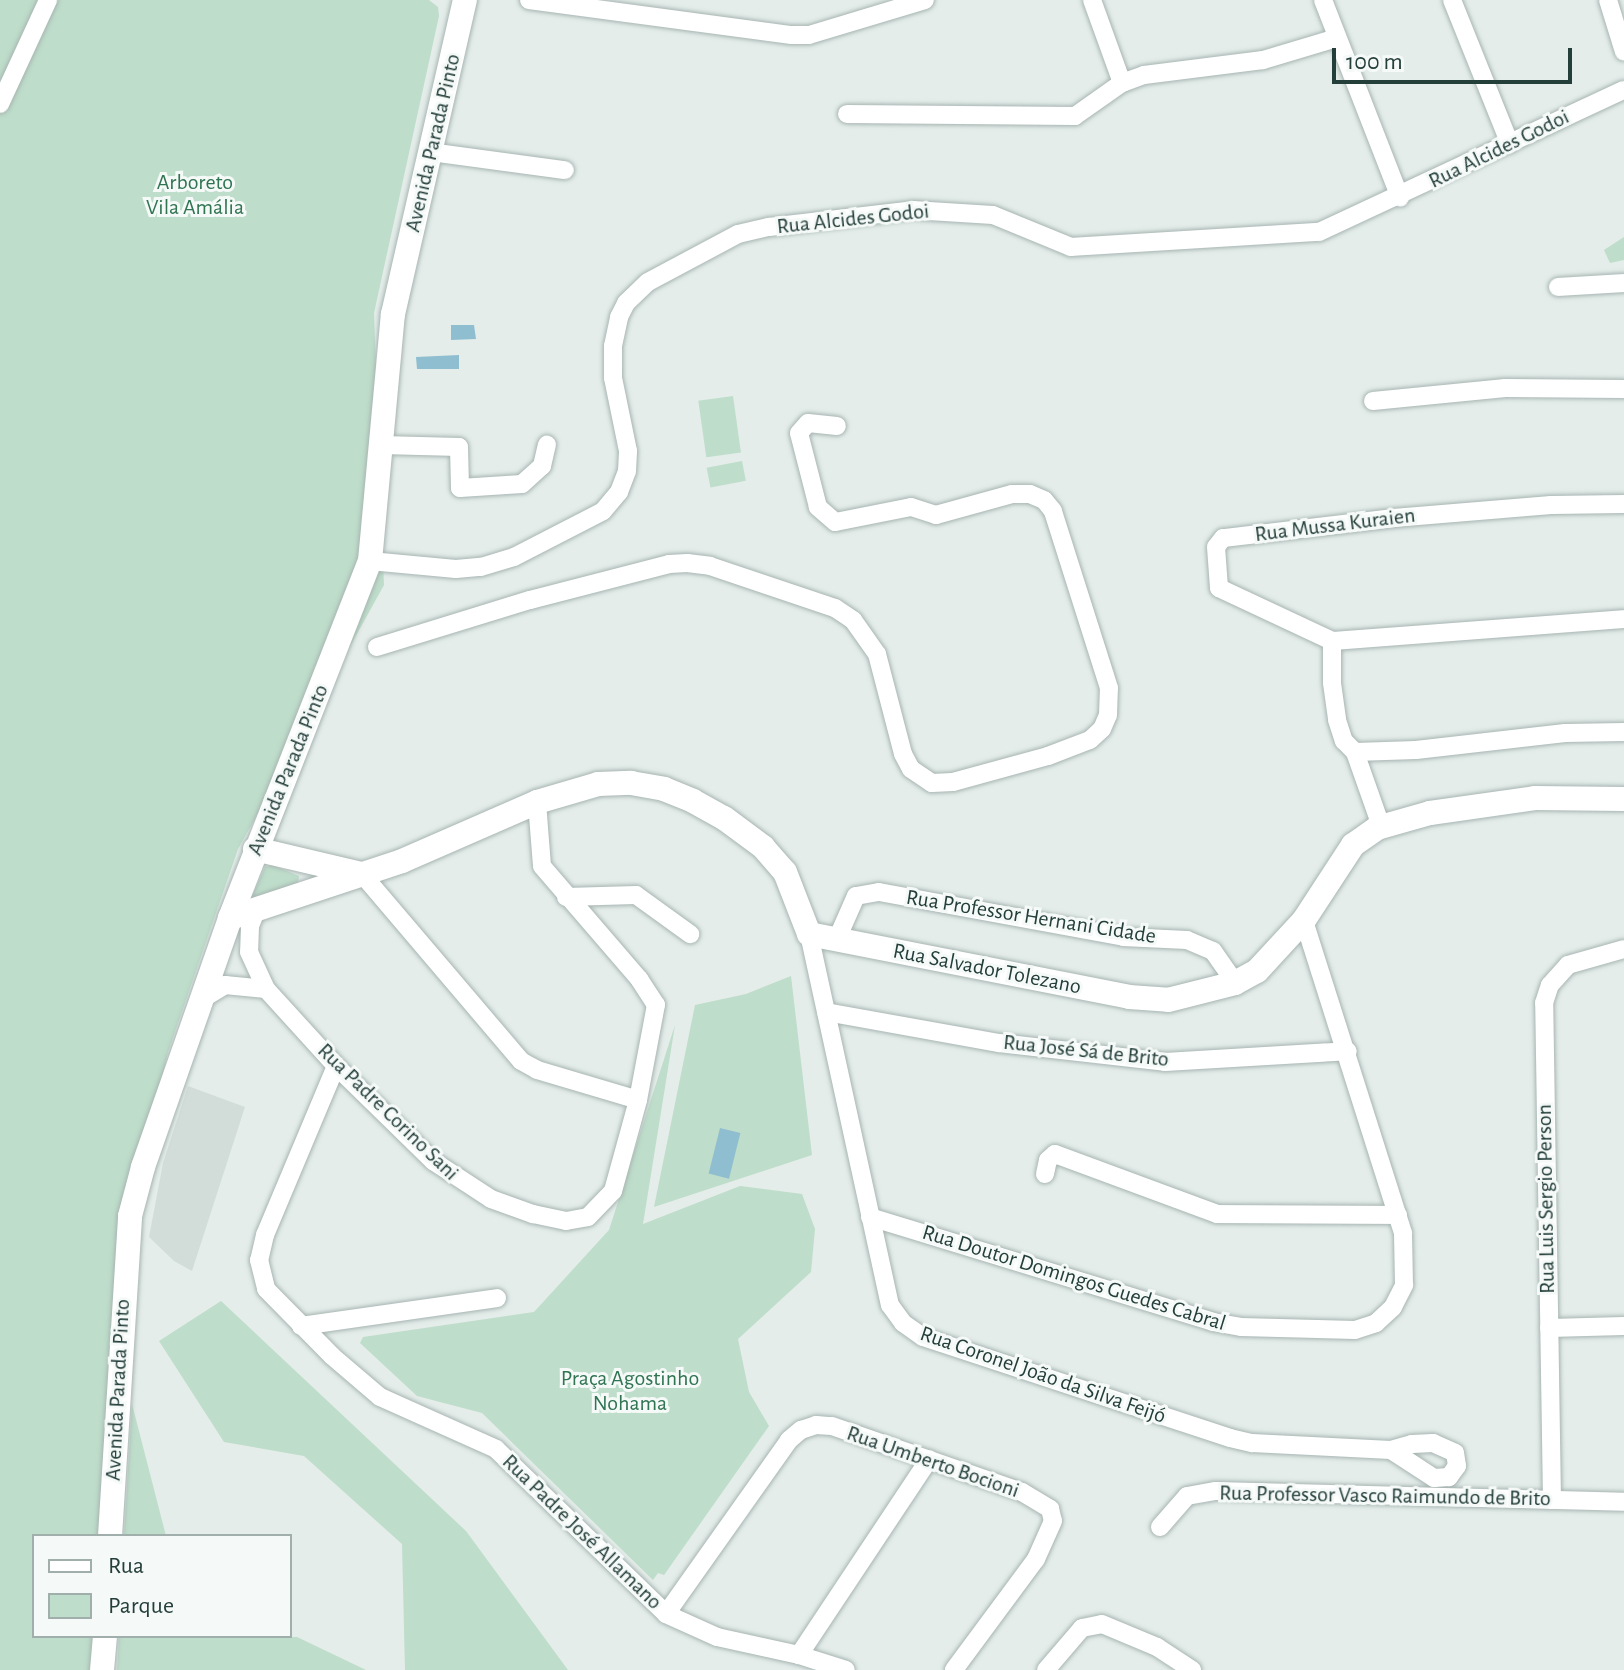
<!DOCTYPE html>
<html>
<head>
<meta charset="utf-8">
<style>
  body { margin:0 }
  #map { position:relative; width:1624px; height:1670px; overflow:hidden; background:#e4edea; font-family:"Alegreya Sans",sans-serif }
  div>[style] { position:absolute }
  [style*='--x'] { left:calc(var(--x)*1px); top:calc(var(--y)*1px); width:calc(var(--w)*1px); rotate:calc(var(--a)*1deg) }
  .built>* { inset:0; background:#d2ddd9 }
  .green>* { inset:0; background:#beddca; transform-origin:0 0 }
  .water>* { inset:0; background:#8fbed0; transform-origin:0 0 }
  .roads { filter:drop-shadow(0 0 2px #a7b5b2) drop-shadow(0 0 2px #a7b5b2) }
  .street>* { height:18px; margin:-9px; padding:0 9px; transform-origin:9px; border-radius:9px; background:#fff }
  .secondary>* { height:24px; margin:-12px; padding:0 12px; transform-origin:12px; border-radius:12px; background:#fff }
  span { translate:-50% -50%; white-space:nowrap; text-align:center; line-height:1.15; -webkit-text-stroke:6px #f5faf8; paint-order:stroke }
  .street-label { font-size:22px; color:#243e3a }
  .park-label { font-size:22px; color:#307452 }
  .legend { position:absolute; left:32px; top:1534px; width:260px; height:104px; box-sizing:border-box; background:#f5faf8; border:2px solid #a1afac; margin:0; padding:10px 14px; list-style:none; font-size:24px; color:#243e3a }
  .legend li { display:flex; align-items:center; gap:16px; height:40px }
  .legend b { width:40px; border:2px solid #a1afac }
  .scale { position:absolute; left:1332px; top:48px; width:240px; height:36px; box-sizing:border-box; border:4px solid #243e3a; border-top:0; padding-left:10px; font-size:24px; line-height:28px; white-space:nowrap; color:#243e3a; -webkit-text-stroke:6px #f5faf8; paint-order:stroke }
</style>
</head>
<body>
<div id="map">
  <div class="built">
    <i style="clip-path:polygon(188px 1086px,245px 1107px,192px 1271px,174px 1261px,149px 1237px,163px 1163px)"></i>
  </div>
  <div class="green">
    <i style="clip-path:polygon(0 0,429px 0,438px 7px,439px 16px,374px 313px,384px 585px,238px 849px,168px 1052px,129px 1217px,101px 1536px,34px 1536px,34px 1636px,99px 1636px,100px 1670px,0 1670px)"></i>
    <i style="clip-path:polygon(1624px 237px,1624px 260px,1610px 263px,1604px 250px)"></i>
    <i style="left:733px;top:396px;width:57px;height:35px;rotate:82deg"></i>
    <i style="left:742px;top:461px;width:20px;height:36px;rotate:79deg"></i>
    <i style="clip-path:polygon(272px 865px,299px 876px,298px 883px,250px 901px,265px 867px)"></i>
    <i style="clip-path:polygon(791px 976px,812px 1155px,654px 1207px,695px 1005px,746px 994px)"></i>
    <i style="clip-path:polygon(675px 1025px,643px 1224px,740px 1186px,802px 1194px,815px 1229px,811px 1272px,738px 1339px,749px 1392px,769px 1426px,664px 1575px,658px 1573px,653px 1580px,482px 1413px,417px 1396px,360px 1343px,363px 1337px,534px 1312px,609px 1230px)"></i>
    <i style="clip-path:polygon(221px 1301px,466px 1531px,568px 1670px,405px 1670px,402px 1544px,304px 1456px,224px 1442px,159px 1341px)"></i>
    <i style="clip-path:polygon(132px 1404px,166px 1536px,124px 1536px)"></i>
    <i style="clip-path:polygon(119px 1636px,297px 1637px,366px 1670px,117px 1670px)"></i>
  </div>
  <div class="water">
    <i style="clip-path:polygon(451px 325px,474px 325px,476px 339px,451px 340px)"></i>
    <i style="clip-path:polygon(459px 355px,459px 369px,417px 369px,416px 357px)"></i>
    <i style="left:720px;top:1128px;width:21px;height:47px;rotate:14deg"></i>
  </div>
  <div class="roads">
    <div class="street">
      <i style="--x:529;--y:0;--w:265;--a:7.6"></i>
      <i style="--x:792;--y:35;--w:17;--a:0"></i>
      <i style="--x:809;--y:35;--w:121;--a:-16.8"></i>
      <i style="--x:1092;--y:0;--w:88;--a:70.1"></i>
      <i style="--x:1323;--y:0;--w:212;--a:68.7"></i>
      <i style="--x:1452;--y:0;--w:155;--a:68.1"></i>
      <i style="--x:1608;--y:0;--w:54;--a:72.9"></i>
      <i style="--x:0;--y:104;--w:115;--a:-65.2"></i>
      <i style="--x:847;--y:114;--w:228;--a:0.5"></i>
      <i style="--x:1075;--y:116;--w:57;--a:-35.1"></i>
      <i style="--x:1122;--y:83;--w:23;--a:-20"></i>
      <i style="--x:1144;--y:75;--w:120;--a:-7.2"></i>
      <i style="--x:1263;--y:60;--w:77;--a:-16.6"></i>
      <i style="--x:431;--y:152;--w:135;--a:7.7"></i>
      <i style="--x:1558;--y:287;--w:66;--a:-3.5"></i>
      <i style="--x:1373;--y:401;--w:133;--a:-5.6"></i>
      <i style="--x:1505;--y:388;--w:119;--a:0.5"></i>
      <i style="--x:381;--y:445;--w:78;--a:1.5"></i>
      <i style="--x:459;--y:447;--w:41;--a:88.6"></i>
      <i style="--x:460;--y:488;--w:62;--a:-3.7"></i>
      <i style="--x:522;--y:484;--w:27;--a:-42"></i>
      <i style="--x:542;--y:466;--w:22;--a:-77"></i>
      <i style="--x:1624;--y:504;--w:73;--a:179.2"></i>
      <i style="--x:1551;--y:505;--w:158;--a:175.3"></i>
      <i style="--x:1394;--y:518;--w:172;--a:173.3"></i>
      <i style="--x:1223;--y:538;--w:11;--a:128"></i>
      <i style="--x:1216;--y:547;--w:41;--a:85.8"></i>
      <i style="--x:1219;--y:588;--w:125;--a:25.1"></i>
      <i style="--x:1332;--y:641;--w:293;--a:-4.3"></i>
      <i style="--x:370;--y:561;--w:86;--a:5.3"></i>
      <i style="--x:456;--y:569;--w:25;--a:-5"></i>
      <i style="--x:481;--y:567;--w:34;--a:-17"></i>
      <i style="--x:514;--y:557;--w:100;--a:-27.3"></i>
      <i style="--x:603;--y:511;--w:25;--a:-50"></i>
      <i style="--x:619;--y:492;--w:22;--a:-69"></i>
      <i style="--x:627;--y:471;--w:20;--a:-87"></i>
      <i style="--x:628;--y:451;--w:75;--a:-101.6"></i>
      <i style="--x:613;--y:378;--w:32;--a:-90"></i>
      <i style="--x:613;--y:346;--w:30;--a:-78"></i>
      <i style="--x:619;--y:317;--w:16;--a:-63"></i>
      <i style="--x:626;--y:303;--w:30;--a:-44"></i>
      <i style="--x:648;--y:282;--w:102;--a:-28.1"></i>
      <i style="--x:738;--y:234;--w:32;--a:-13"></i>
      <i style="--x:769;--y:227;--w:145;--a:-6.7"></i>
      <i style="--x:913;--y:210;--w:80;--a:3.6"></i>
      <i style="--x:993;--y:215;--w:84;--a:22.3"></i>
      <i style="--x:1071;--y:247;--w:248;--a:-3.5"></i>
      <i style="--x:1319;--y:232;--w:336;--a:-25"></i>
      <i style="--x:1332;--y:641;--w:42;--a:90"></i>
      <i style="--x:1332;--y:683;--w:37;--a:82"></i>
      <i style="--x:1337;--y:720;--w:22;--a:72"></i>
      <i style="--x:1344;--y:741;--w:16;--a:45"></i>
      <i style="--x:377;--y:647;--w:160;--a:-17.1"></i>
      <i style="--x:530;--y:600;--w:144;--a:-14.5"></i>
      <i style="--x:669;--y:564;--w:18;--a:-3"></i>
      <i style="--x:687;--y:563;--w:23;--a:7"></i>
      <i style="--x:710;--y:566;--w:132;--a:18.6"></i>
      <i style="--x:835;--y:608;--w:22;--a:34"></i>
      <i style="--x:853;--y:620;--w:42;--a:54.8"></i>
      <i style="--x:877;--y:654;--w:103;--a:75.4"></i>
      <i style="--x:903;--y:754;--w:17;--a:62"></i>
      <i style="--x:911;--y:769;--w:25;--a:34"></i>
      <i style="--x:932;--y:783;--w:21;--a:-3"></i>
      <i style="--x:953;--y:782;--w:98;--a:-15.3"></i>
      <i style="--x:1048;--y:756;--w:45;--a:-20.9"></i>
      <i style="--x:1090;--y:740;--w:16;--a:-43"></i>
      <i style="--x:1102;--y:729;--w:15;--a:-67"></i>
      <i style="--x:1108;--y:715;--w:27;--a:-88"></i>
      <i style="--x:1109;--y:688;--w:186;--a:-107.6"></i>
      <i style="--x:1053;--y:511;--w:14;--a:-129"></i>
      <i style="--x:1044;--y:500;--w:15;--a:-157"></i>
      <i style="--x:1030;--y:494;--w:18;--a:180"></i>
      <i style="--x:1012;--y:494;--w:79;--a:164.6"></i>
      <i style="--x:936;--y:515;--w:26;--a:-162"></i>
      <i style="--x:911;--y:507;--w:77;--a:168.8"></i>
      <i style="--x:835;--y:522;--w:23;--a:-139"></i>
      <i style="--x:818;--y:507;--w:76;--a:-104.4"></i>
      <i style="--x:799;--y:433;--w:13;--a:-48"></i>
      <i style="--x:808;--y:423;--w:29;--a:6"></i>
      <i style="--x:1381;--y:826;--w:78;--a:-109.4"></i>
      <i style="--x:1355;--y:752;--w:61;--a:-1.9"></i>
      <i style="--x:1416;--y:750;--w:150;--a:-6.5"></i>
      <i style="--x:1565;--y:733;--w:59;--a:-1"></i>
      <i style="--x:362;--y:874;--w:245;--a:49.6"></i>
      <i style="--x:521;--y:1061;--w:18;--a:29"></i>
      <i style="--x:537;--y:1070;--w:105;--a:16.5"></i>
      <i style="--x:566;--y:897;--w:70;--a:-1.6"></i>
      <i style="--x:636;--y:895;--w:67;--a:35.8"></i>
      <i style="--x:256;--y:911;--w:16;--a:112"></i>
      <i style="--x:250;--y:926;--w:26;--a:92"></i>
      <i style="--x:249;--y:952;--w:41;--a:65.3"></i>
      <i style="--x:266;--y:989;--w:104;--a:47.7"></i>
      <i style="--x:336;--y:1066;--w:136;--a:44.4"></i>
      <i style="--x:433;--y:1161;--w:69;--a:33.2"></i>
      <i style="--x:491;--y:1199;--w:45;--a:19.7"></i>
      <i style="--x:533;--y:1214;--w:34;--a:12"></i>
      <i style="--x:566;--y:1221;--w:22;--a:-10"></i>
      <i style="--x:588;--y:1217;--w:36;--a:-46"></i>
      <i style="--x:613;--y:1191;--w:94;--a:-74.6"></i>
      <i style="--x:638;--y:1100;--w:97;--a:-79.3"></i>
      <i style="--x:656;--y:1005;--w:30;--a:-123"></i>
      <i style="--x:640;--y:980;--w:150;--a:-130.7"></i>
      <i style="--x:542;--y:866;--w:64;--a:-94.5"></i>
      <i style="--x:809;--y:934;--w:380;--a:77.7"></i>
      <i style="--x:890;--y:1305;--w:22;--a:54"></i>
      <i style="--x:903;--y:1323;--w:24;--a:35"></i>
      <i style="--x:923;--y:1337;--w:323;--a:18.2"></i>
      <i style="--x:1230;--y:1438;--w:23;--a:13"></i>
      <i style="--x:1252;--y:1443;--w:139;--a:2.9"></i>
      <i style="--x:1391;--y:1450;--w:22;--a:-16"></i>
      <i style="--x:1412;--y:1444;--w:21;--a:-3"></i>
      <i style="--x:1433;--y:1443;--w:24;--a:24"></i>
      <i style="--x:1455;--y:1453;--w:13;--a:81"></i>
      <i style="--x:1457;--y:1466;--w:14;--a:126"></i>
      <i style="--x:1449;--y:1477;--w:15;--a:176"></i>
      <i style="--x:1434;--y:1478;--w:51;--a:-146.9"></i>
      <i style="--x:837;--y:939;--w:47;--a:-66.2"></i>
      <i style="--x:856;--y:896;--w:23;--a:-10"></i>
      <i style="--x:879;--y:892;--w:248;--a:10.4"></i>
      <i style="--x:1123;--y:937;--w:64;--a:2.7"></i>
      <i style="--x:1187;--y:940;--w:28;--a:23"></i>
      <i style="--x:1213;--y:951;--w:39;--a:55"></i>
      <i style="--x:202;--y:999;--w:27;--a:-31"></i>
      <i style="--x:225;--y:985;--w:41;--a:5.6"></i>
      <i style="--x:826;--y:1012;--w:176;--a:10.2"></i>
      <i style="--x:999;--y:1043;--w:167;--a:6.5"></i>
      <i style="--x:1165;--y:1062;--w:183;--a:-3.4"></i>
      <i style="--x:336;--y:1066;--w:183;--a:112.8"></i>
      <i style="--x:265;--y:1235;--w:26;--a:103"></i>
      <i style="--x:259;--y:1260;--w:30;--a:76"></i>
      <i style="--x:266;--y:1289;--w:94;--a:45.4"></i>
      <i style="--x:332;--y:1356;--w:63;--a:40.5"></i>
      <i style="--x:380;--y:1397;--w:127;--a:24.1"></i>
      <i style="--x:496;--y:1449;--w:237;--a:44.1"></i>
      <i style="--x:666;--y:1614;--w:56;--a:24.3"></i>
      <i style="--x:717;--y:1637;--w:84;--a:12.4"></i>
      <i style="--x:799;--y:1655;--w:49;--a:17.7"></i>
      <i style="--x:1045;--y:1174;--w:14;--a:-78"></i>
      <i style="--x:1048;--y:1160;--w:9;--a:-41"></i>
      <i style="--x:1055;--y:1154;--w:173;--a:20.3"></i>
      <i style="--x:1217;--y:1214;--w:181;--a:0.3"></i>
      <i style="--x:870;--y:1217;--w:359;--a:17"></i>
      <i style="--x:1213;--y:1322;--w:28;--a:10"></i>
      <i style="--x:1241;--y:1327;--w:114;--a:1.5"></i>
      <i style="--x:1355;--y:1330;--w:22;--a:-18"></i>
      <i style="--x:1376;--y:1323;--w:23;--a:-43"></i>
      <i style="--x:1393;--y:1307;--w:25;--a:-63"></i>
      <i style="--x:1404;--y:1285;--w:52;--a:-91.1"></i>
      <i style="--x:1403;--y:1233;--w:328;--a:-107.6"></i>
      <i style="--x:301;--y:1326;--w:198;--a:-8.1"></i>
      <i style="--x:1549;--y:1328;--w:75;--a:-1.5"></i>
      <i style="--x:1552;--y:1500;--w:497;--a:-90.9"></i>
      <i style="--x:1544;--y:1003;--w:19;--a:-72"></i>
      <i style="--x:1550;--y:985;--w:27;--a:-48"></i>
      <i style="--x:1568;--y:965;--w:58;--a:-15.9"></i>
      <i style="--x:1160;--y:1527;--w:41;--a:-48.9"></i>
      <i style="--x:1187;--y:1496;--w:29;--a:-10"></i>
      <i style="--x:1216;--y:1491;--w:408;--a:1.5"></i>
      <i style="--x:666;--y:1614;--w:213;--a:-54.7"></i>
      <i style="--x:789;--y:1440;--w:16;--a:-40"></i>
      <i style="--x:801;--y:1430;--w:16;--a:-18"></i>
      <i style="--x:816;--y:1425;--w:16;--a:4"></i>
      <i style="--x:832;--y:1426;--w:201;--a:19.2"></i>
      <i style="--x:1022;--y:1492;--w:33;--a:31"></i>
      <i style="--x:1050;--y:1509;--w:12;--a:76"></i>
      <i style="--x:1053;--y:1521;--w:42;--a:114.1"></i>
      <i style="--x:1036;--y:1559;--w:138;--a:126.5"></i>
      <i style="--x:799;--y:1655;--w:235;--a:-56.4"></i>
      <i style="--x:1046;--y:1670;--w:55;--a:-49.4"></i>
      <i style="--x:1082;--y:1628;--w:20;--a:-11"></i>
      <i style="--x:1102;--y:1624;--w:60;--a:22.7"></i>
      <i style="--x:1157;--y:1647;--w:42;--a:33.3"></i>
    </div>
    <div class="secondary">
      <i style="--x:255;--y:849;--w:110;--a:13.2"></i>
      <i style="--x:230;--y:918;--w:181;--a:-18.3"></i>
      <i style="--x:402;--y:861;--w:147;--a:-23.6"></i>
      <i style="--x:537;--y:802;--w:64;--a:-16.4"></i>
      <i style="--x:598;--y:784;--w:33;--a:-2"></i>
      <i style="--x:631;--y:783;--w:34;--a:10"></i>
      <i style="--x:664;--y:789;--w:31;--a:22"></i>
      <i style="--x:693;--y:801;--w:35;--a:29"></i>
      <i style="--x:724;--y:818;--w:49;--a:36.6"></i>
      <i style="--x:763;--y:847;--w:33;--a:49"></i>
      <i style="--x:785;--y:872;--w:66;--a:68.8"></i>
      <i style="--x:809;--y:934;--w:326;--a:11.1"></i>
      <i style="--x:1129;--y:997;--w:39;--a:4"></i>
      <i style="--x:1168;--y:1000;--w:69;--a:-14.2"></i>
      <i style="--x:1235;--y:983;--w:25;--a:-29"></i>
      <i style="--x:1257;--y:971;--w:69;--a:-47.3"></i>
      <i style="--x:1304;--y:920;--w:90;--a:-56.8"></i>
      <i style="--x:1353;--y:845;--w:29;--a:-35"></i>
      <i style="--x:1377;--y:828;--w:55;--a:-15.8"></i>
      <i style="--x:1430;--y:813;--w:106;--a:-8.1"></i>
      <i style="--x:1535;--y:798;--w:89;--a:0.6"></i>
      <i style="--x:110;--y:1536;--w:321;--a:-86.4"></i>
      <i style="--x:130;--y:1216;--w:51;--a:-75.1"></i>
      <i style="--x:143;--y:1167;--w:264;--a:-70.7"></i>
      <i style="--x:230;--y:918;--w:383;--a:-68.6"></i>
      <i style="--x:370;--y:561;--w:248;--a:-84.7"></i>
      <i style="--x:393;--y:314;--w:322;--a:-77.1"></i>
      <i style="--x:102;--y:1670;--w:34;--a:-85"></i>
    </div>
  </div>
  <div class="street-label">
    <span style="left:433px;top:143px;rotate:-77deg">Avenida Parada Pinto</span>
    <span style="left:1499px;top:149px;rotate:-26deg">Rua Alcides Godoi</span>
    <span style="left:853px;top:219px;rotate:-6deg">Rua Alcides Godoi</span>
    <span style="left:1335px;top:525px;rotate:-7deg">Rua Mussa Kuraien</span>
    <span style="left:288px;top:770px;rotate:-68deg">Avenida Parada Pinto</span>
    <span style="left:1031px;top:917px;rotate:9deg">Rua Professor Hernani Cidade</span>
    <span style="left:987px;top:969px;rotate:11deg">Rua Salvador Tolezano</span>
    <span style="left:1086px;top:1051px;rotate:6deg">Rua José Sá de Brito</span>
    <span style="left:388px;top:1112px;rotate:44deg">Rua Padre Corino Sani</span>
    <span style="left:1546px;top:1199px;rotate:-91deg">Rua Luis Sergio Person</span>
    <span style="left:1074px;top:1278px;rotate:17deg">Rua Doutor Domingos Guedes Cabral</span>
    <span style="left:1043px;top:1375px;rotate:19deg">Rua Coronel João da Silva Feijó</span>
    <span style="left:118px;top:1390px;rotate:-87deg">Avenida Parada Pinto</span>
    <span style="left:933px;top:1462px;rotate:19deg">Rua Umberto Bocioni</span>
    <span style="left:1385px;top:1496px;rotate:1deg">Rua Professor Vasco Raimundo de Brito</span>
    <span style="left:582px;top:1532px;rotate:44deg">Rua Padre José Allamano</span>
  </div>
  <div class="park-label">
    <span style="left:195px;top:195px">Arboreto<br>Vila Amália</span>
    <span style="left:630px;top:1391px">Praça Agostinho<br>Nohama</span>
  </div>
  <ul class="legend">
  <li><b style="height:10px;background:#fff"></b>Rua</li>
  <li><b style="height:22px;background:#beddca"></b>Parque</li>
  </ul>
  <div class="scale">100 m</div>
</div>
</body>
</html>
